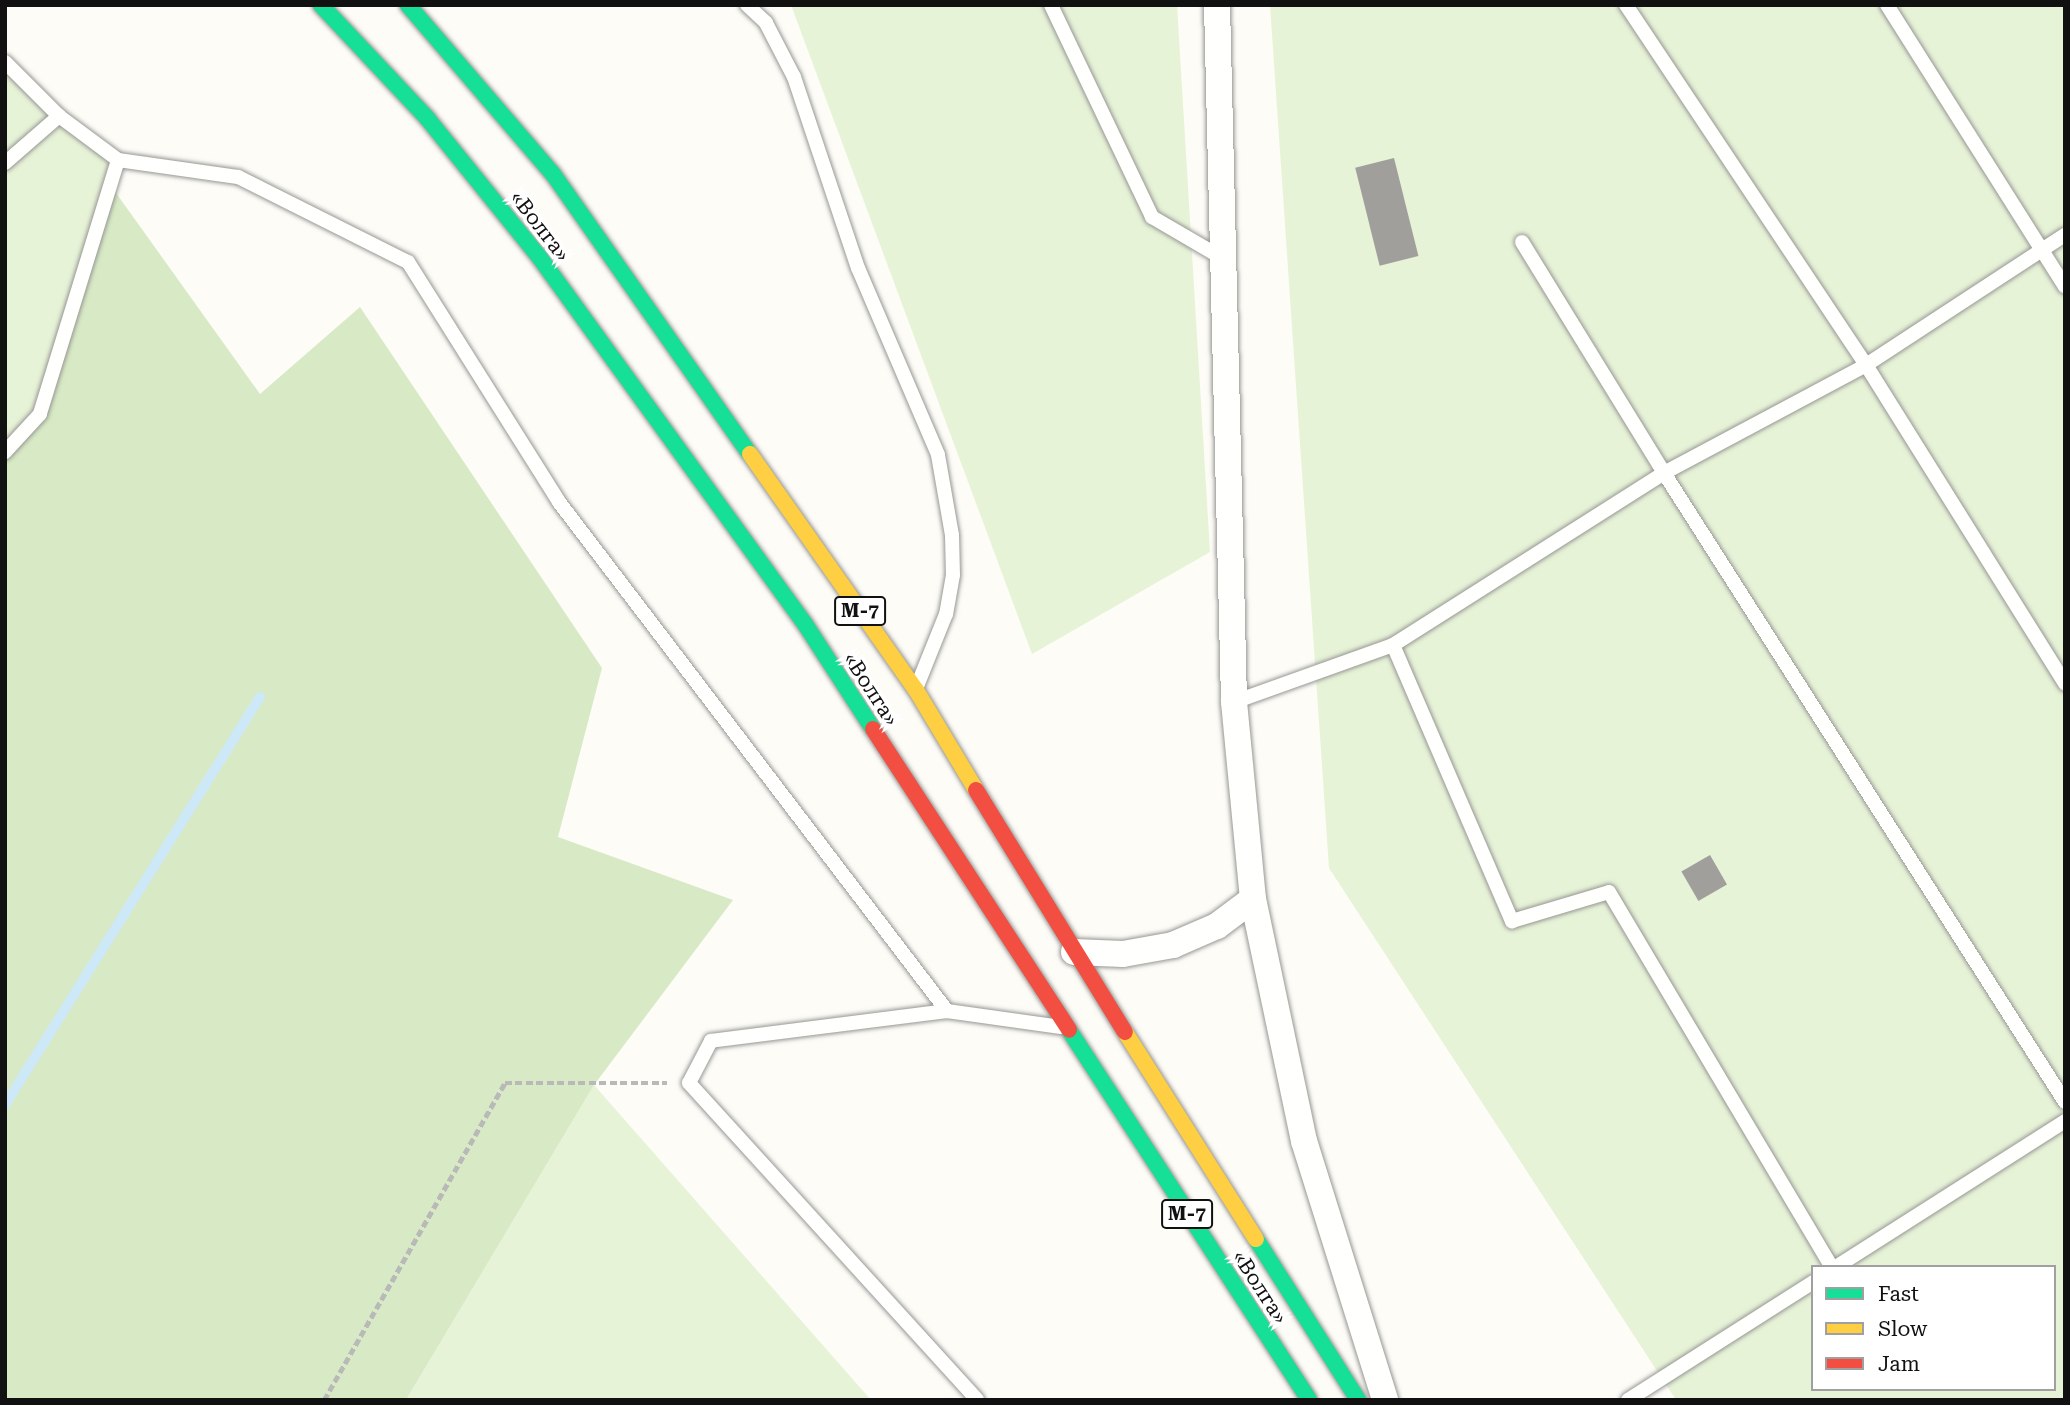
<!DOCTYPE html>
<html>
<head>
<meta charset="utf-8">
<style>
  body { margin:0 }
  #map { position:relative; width:2070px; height:1405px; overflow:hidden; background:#fdfcf7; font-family:"Roboto Serif",serif }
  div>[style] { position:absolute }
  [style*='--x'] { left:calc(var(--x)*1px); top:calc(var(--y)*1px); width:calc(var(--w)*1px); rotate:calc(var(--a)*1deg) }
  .green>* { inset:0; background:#e7f3d7 }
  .forest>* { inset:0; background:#d8eac5 }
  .stream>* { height:10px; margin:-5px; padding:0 5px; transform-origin:5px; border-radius:5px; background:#cde8f7 }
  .building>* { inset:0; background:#a19f9c; transform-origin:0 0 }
  .path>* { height:4.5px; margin-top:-2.25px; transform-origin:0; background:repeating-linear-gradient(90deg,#b9b9b8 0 7px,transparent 0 10.5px) }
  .roads { filter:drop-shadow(0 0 2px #979795) drop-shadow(0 0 2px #979795) }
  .lane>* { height:14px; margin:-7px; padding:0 7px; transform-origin:7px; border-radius:7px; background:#fffffe }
  .street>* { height:26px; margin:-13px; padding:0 13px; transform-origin:13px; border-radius:13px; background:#fffffe }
  .fast>* { height:16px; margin:-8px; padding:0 8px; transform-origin:8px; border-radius:8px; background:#16e098 }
  .slow>* { height:16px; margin:-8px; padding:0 8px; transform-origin:8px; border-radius:8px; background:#ffcf43 }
  .jam>* { height:16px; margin:-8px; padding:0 8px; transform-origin:8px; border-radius:8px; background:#f24e42 }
  span { translate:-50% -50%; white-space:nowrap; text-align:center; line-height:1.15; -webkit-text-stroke:7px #fff; paint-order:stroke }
  .shield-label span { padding:2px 5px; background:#fff; border:2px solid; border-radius:5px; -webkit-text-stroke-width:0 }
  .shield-label { font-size:19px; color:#111; font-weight:700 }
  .street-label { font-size:21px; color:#111 }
  .frame { position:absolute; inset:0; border:7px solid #111; pointer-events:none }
  .legend { position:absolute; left:1811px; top:1265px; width:245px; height:126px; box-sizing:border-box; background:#fff; border:2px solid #a0a0a0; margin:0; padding:9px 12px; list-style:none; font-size:21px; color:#111 }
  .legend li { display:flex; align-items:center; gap:14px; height:35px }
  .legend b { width:35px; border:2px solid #a0a0a0 }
</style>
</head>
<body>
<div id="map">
  <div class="green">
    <i style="clip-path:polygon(791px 5px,1177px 5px,1210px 552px,1032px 654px)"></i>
    <i style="clip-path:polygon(evenodd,1270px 5px,2065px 5px,2065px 1400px,1676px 1400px,1329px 868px,1270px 5px,1813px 1267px,2054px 1267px,2054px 1389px,1813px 1389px,1813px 1267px)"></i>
    <i style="clip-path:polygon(5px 62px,118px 160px,40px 414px,5px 452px)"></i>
    <i style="clip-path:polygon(594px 1085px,871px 1400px,406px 1400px)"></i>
  </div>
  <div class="forest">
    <i style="clip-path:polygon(111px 186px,260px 394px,360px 307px,602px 668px,558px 837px,733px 900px,594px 1085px,406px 1400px,5px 1400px,5px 452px,41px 414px)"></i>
  </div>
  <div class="stream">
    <i style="--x:5;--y:1105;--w:481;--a:-58"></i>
  </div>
  <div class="building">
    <i style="left:1394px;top:158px;width:101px;height:40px;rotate:76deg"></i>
    <i style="left:1710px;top:855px;width:34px;height:33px;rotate:60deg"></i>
  </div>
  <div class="path">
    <i style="--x:324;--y:1400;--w:365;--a:-60.3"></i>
    <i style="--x:505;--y:1083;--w:162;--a:0"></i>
  </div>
  <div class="roads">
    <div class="lane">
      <i style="--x:747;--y:5;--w:26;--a:43"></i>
      <i style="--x:766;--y:23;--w:61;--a:62.6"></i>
      <i style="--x:794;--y:77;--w:201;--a:71.5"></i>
      <i style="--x:858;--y:268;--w:203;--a:66.8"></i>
      <i style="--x:938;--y:455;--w:81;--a:80.1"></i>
      <i style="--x:952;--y:535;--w:40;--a:88.6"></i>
      <i style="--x:953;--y:575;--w:40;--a:100"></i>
      <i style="--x:946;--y:614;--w:78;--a:111.9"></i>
      <i style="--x:1051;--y:5;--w:235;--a:64.5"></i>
      <i style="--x:1152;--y:217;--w:83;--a:30.3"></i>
      <i style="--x:1626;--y:5;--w:433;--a:56.3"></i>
      <i style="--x:1866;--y:365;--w:376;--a:58"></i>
      <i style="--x:1887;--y:5;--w:333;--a:57.7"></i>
      <i style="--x:5;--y:62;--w:76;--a:45"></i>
      <i style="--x:59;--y:116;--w:74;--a:36.7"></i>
      <i style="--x:118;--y:160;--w:266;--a:107.1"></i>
      <i style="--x:40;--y:414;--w:52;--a:132.6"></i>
      <i style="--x:118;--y:160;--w:121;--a:8.1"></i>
      <i style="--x:238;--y:177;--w:190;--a:26.6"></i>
      <i style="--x:408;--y:262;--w:284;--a:57.8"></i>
      <i style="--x:559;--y:502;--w:640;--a:52.68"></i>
      <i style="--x:947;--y:1011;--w:115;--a:8"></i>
      <i style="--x:5;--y:163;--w:72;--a:-41"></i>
      <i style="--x:1522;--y:242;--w:271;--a:58.4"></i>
      <i style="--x:1664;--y:473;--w:746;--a:57.48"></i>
      <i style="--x:1393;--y:645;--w:301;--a:66.7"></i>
      <i style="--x:1512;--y:921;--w:101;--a:-16.6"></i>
      <i style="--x:1609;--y:892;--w:436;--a:59.3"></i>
      <i style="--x:1234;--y:702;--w:169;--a:-19.7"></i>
      <i style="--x:1393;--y:645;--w:321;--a:-32.4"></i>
      <i style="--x:1664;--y:473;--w:229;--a:-28.1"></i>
      <i style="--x:1866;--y:365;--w:238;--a:-33.2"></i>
      <i style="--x:947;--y:1011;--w:238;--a:172.8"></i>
      <i style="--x:711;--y:1041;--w:47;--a:117.6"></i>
      <i style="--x:689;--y:1083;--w:428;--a:47.7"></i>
      <i style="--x:1836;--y:1267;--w:272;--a:-32.5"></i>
      <i style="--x:1628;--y:1400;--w:219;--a:-32.5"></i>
    </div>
    <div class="street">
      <i style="--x:1217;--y:5;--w:697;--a:88.6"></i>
      <i style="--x:1234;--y:702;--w:198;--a:84.5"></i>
      <i style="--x:1253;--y:899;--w:247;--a:78.1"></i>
      <i style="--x:1304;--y:1141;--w:271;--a:72.6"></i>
      <i style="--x:1074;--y:952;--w:49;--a:2.3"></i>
      <i style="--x:1123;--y:954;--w:51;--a:-10.2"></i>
      <i style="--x:1173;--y:945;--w:48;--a:-23.4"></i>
      <i style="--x:1217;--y:926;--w:45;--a:-36.9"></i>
    </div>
    <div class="fast">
      <i style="--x:321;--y:5;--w:155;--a:46.8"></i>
      <i style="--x:427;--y:118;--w:180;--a:51.1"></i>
      <i style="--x:540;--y:258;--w:452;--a:54.1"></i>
      <i style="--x:805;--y:624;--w:125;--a:57.1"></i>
      <i style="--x:408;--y:5;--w:223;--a:49.4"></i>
      <i style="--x:553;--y:174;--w:342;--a:54.9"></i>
      <i style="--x:1069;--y:1030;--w:441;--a:57"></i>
      <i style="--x:1256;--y:1239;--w:191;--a:57.6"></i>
    </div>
    <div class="slow">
      <i style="--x:750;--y:454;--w:289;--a:54.9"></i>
      <i style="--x:916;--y:690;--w:117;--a:59"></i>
      <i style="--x:1125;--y:1032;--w:245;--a:57.7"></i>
    </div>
    <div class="jam">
      <i style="--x:873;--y:729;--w:359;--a:56.9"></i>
      <i style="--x:976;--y:790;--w:284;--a:58.4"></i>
    </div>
  </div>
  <div class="shield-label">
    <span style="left:860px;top:611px">М-7</span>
    <span style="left:1187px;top:1214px">М-7</span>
  </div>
  <div class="street-label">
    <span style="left:540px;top:226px;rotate:52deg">«Волга»</span>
    <span style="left:871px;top:689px;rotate:57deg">«Волга»</span>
    <span style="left:1260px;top:1287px;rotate:57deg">«Волга»</span>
  </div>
  <div class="frame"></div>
  <ul class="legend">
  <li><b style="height:9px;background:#16e098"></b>Fast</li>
  <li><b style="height:9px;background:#ffcf43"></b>Slow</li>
  <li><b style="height:9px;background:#f24e42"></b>Jam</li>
  </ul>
</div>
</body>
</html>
